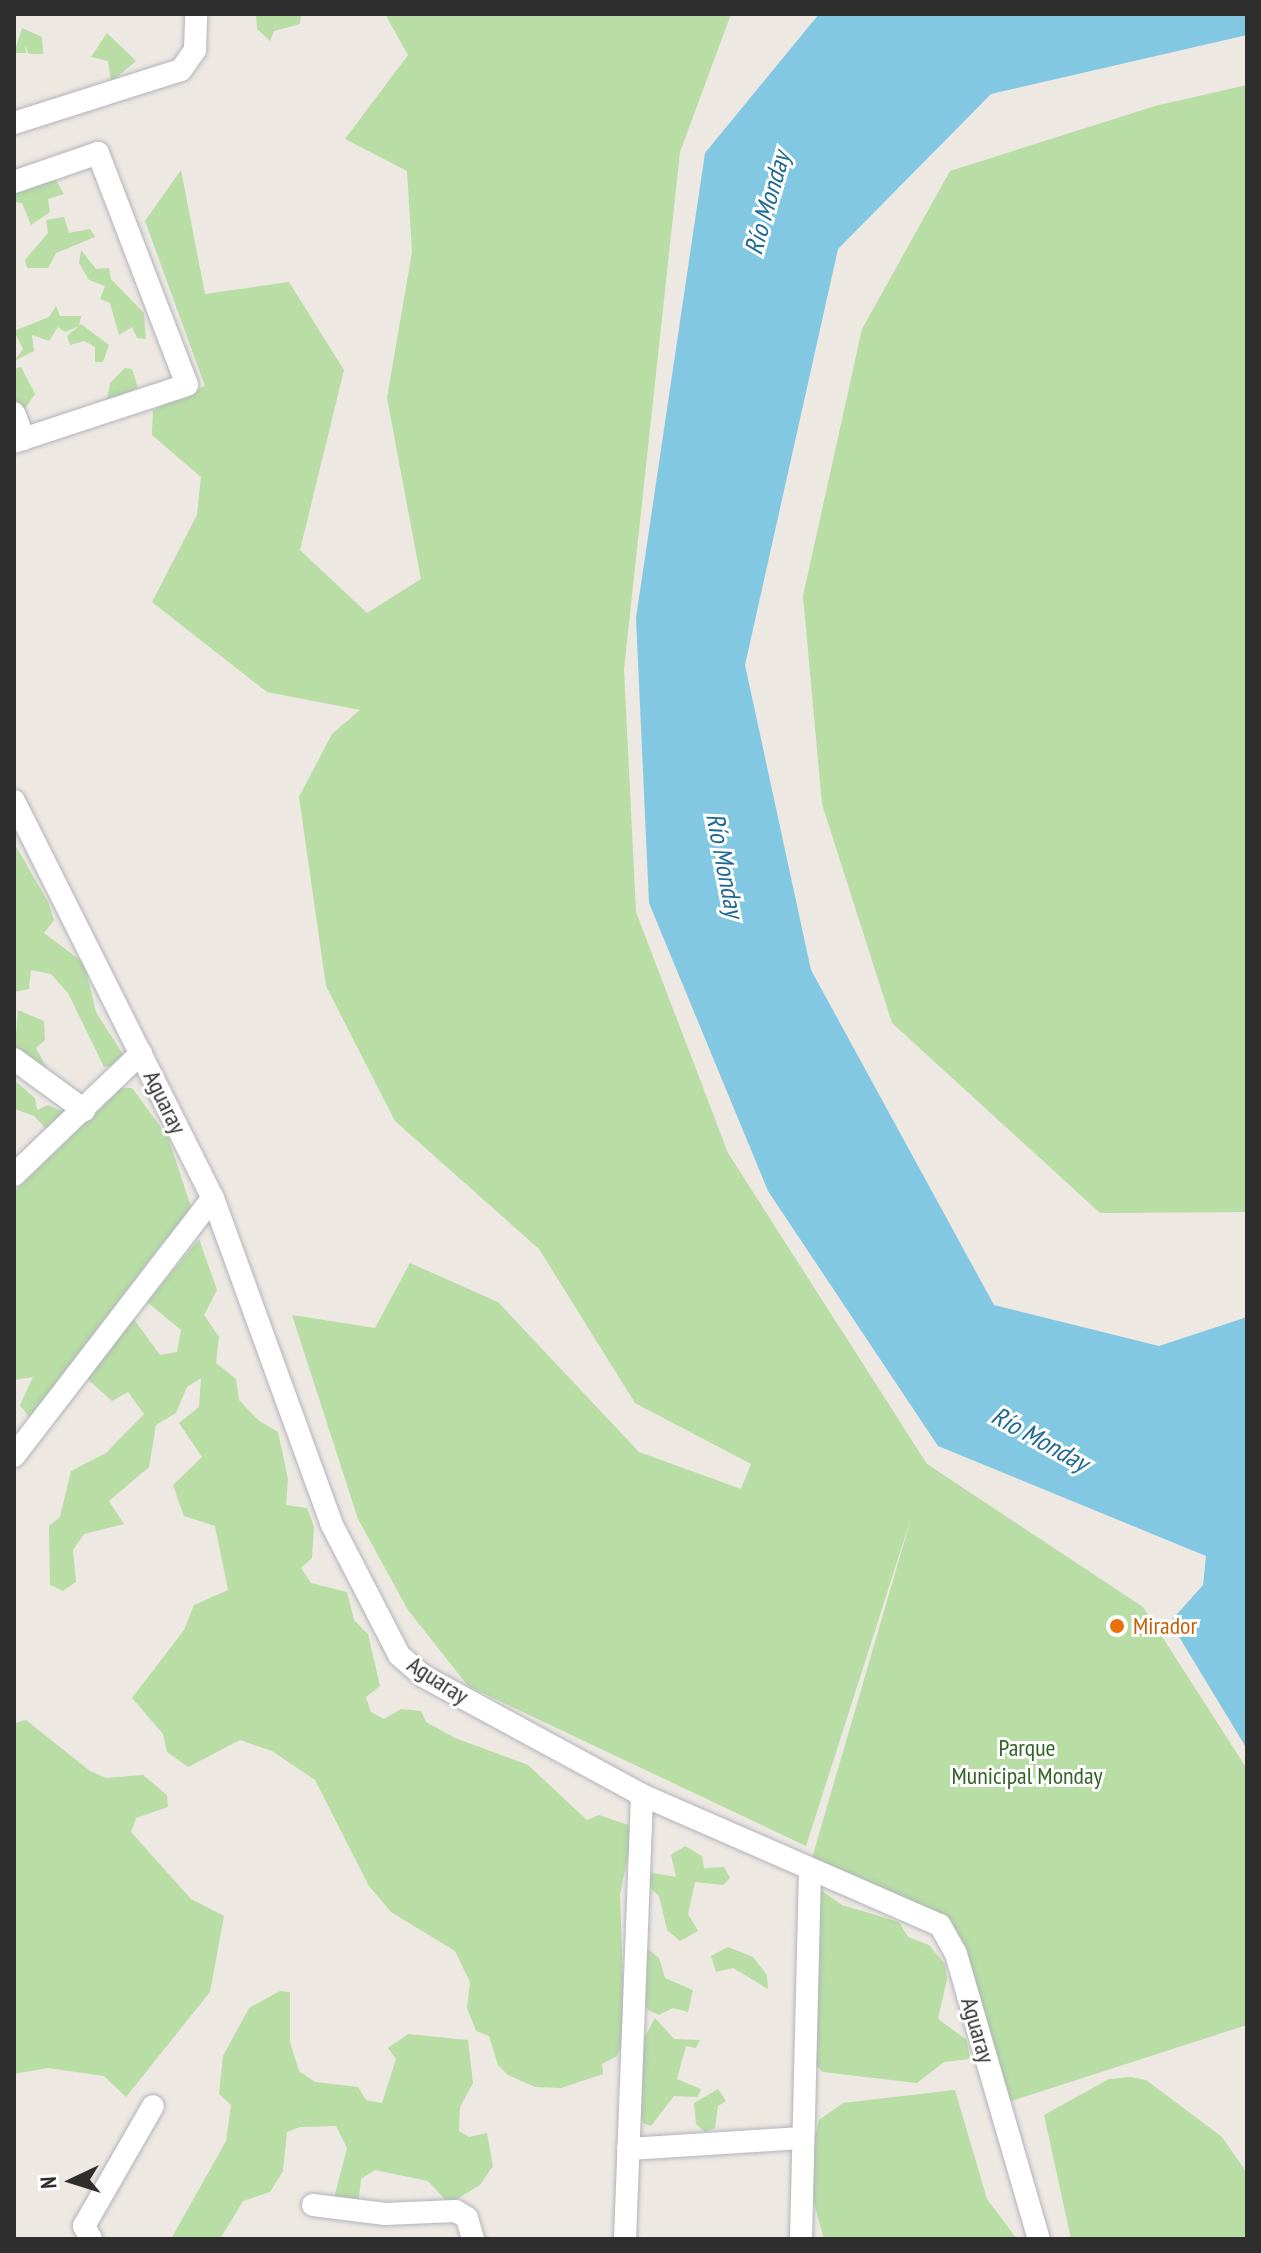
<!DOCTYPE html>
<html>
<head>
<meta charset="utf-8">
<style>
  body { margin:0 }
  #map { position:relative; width:1261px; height:2253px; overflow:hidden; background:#ede8e2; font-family:"PT Sans Narrow",sans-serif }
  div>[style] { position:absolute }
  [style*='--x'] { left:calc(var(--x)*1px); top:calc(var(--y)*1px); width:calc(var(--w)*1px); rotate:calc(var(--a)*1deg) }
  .green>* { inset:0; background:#b8dda5 }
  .water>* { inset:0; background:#82c8e3 }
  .roads { filter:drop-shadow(0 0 2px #b2b4bc) drop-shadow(0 0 2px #b2b4bc) }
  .minor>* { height:22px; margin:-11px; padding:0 11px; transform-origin:11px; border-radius:11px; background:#fff }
  .dots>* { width:22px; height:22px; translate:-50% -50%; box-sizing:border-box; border:4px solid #fff; border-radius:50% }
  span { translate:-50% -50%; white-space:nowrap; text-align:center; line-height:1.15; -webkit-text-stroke:6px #fff; paint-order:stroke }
  .street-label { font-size:24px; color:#2e2e2e }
  .food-label { font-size:24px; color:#c56008 }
  .left { translate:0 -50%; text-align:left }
  .park-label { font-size:24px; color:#316424 }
  .water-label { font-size:26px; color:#1d6992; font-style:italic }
  .frame { position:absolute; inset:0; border:16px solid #2e2e2e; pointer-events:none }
  .north { position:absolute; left:32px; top:2141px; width:80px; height:80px; -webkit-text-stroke:6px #fff; paint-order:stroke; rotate:266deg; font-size:22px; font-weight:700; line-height:32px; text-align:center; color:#2e2e2e }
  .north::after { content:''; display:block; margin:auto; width:28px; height:36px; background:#2e2e2e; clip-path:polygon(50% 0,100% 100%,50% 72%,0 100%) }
</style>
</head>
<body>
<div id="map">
  <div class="green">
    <i style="clip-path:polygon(256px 14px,301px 14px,300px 24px,274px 31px,270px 41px,257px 29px)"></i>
    <i style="clip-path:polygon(385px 14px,731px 14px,680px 152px,624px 669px,636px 912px,728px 1153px,927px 1464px,1143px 1607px,1247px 1769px,1247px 2025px,1011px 2101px,959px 1950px,940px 1919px,810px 1865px,912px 1515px,806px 1846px,468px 1686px,408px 1610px,358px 1519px,292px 1315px,375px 1328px,410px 1263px,498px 1302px,639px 1452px,741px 1489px,751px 1464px,635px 1403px,539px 1249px,395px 1121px,326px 986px,299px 797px,332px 734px,360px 710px,267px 692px,152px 602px,197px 515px,201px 477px,152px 435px,153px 410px,205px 386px,145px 221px,181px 170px,205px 294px,289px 282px,344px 370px,300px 550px,367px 613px,421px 579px,387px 398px,412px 252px,407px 171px,345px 139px,408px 55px)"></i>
    <i style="clip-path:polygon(22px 28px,42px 37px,43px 54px,29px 54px,25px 46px,26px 53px,14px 53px)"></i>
    <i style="clip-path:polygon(107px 33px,136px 61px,111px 82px,108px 61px,91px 57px)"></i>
    <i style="clip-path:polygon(1247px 85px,1247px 1212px,1100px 1213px,892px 1023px,822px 804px,803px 596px,862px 329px,950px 171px,1155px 106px)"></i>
    <i style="clip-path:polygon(55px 179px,64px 194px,48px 199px,50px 212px,31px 225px,22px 203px,14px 202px,14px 188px)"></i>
    <i style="clip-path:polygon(64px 217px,69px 233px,90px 229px,95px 237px,56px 253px,48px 268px,27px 268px,25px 260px,48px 233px,46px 220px)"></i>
    <i style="clip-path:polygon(81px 250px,96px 269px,109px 268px,111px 279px,144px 313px,146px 339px,137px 338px,132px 327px,119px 335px,110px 303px,100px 299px,105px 286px,89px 280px,79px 263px)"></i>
    <i style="clip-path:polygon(56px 306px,60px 316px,81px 316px,79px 326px,65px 332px,58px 327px,49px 341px,32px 335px,34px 351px,14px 361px,23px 349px,14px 331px,49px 317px)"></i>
    <i style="clip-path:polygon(81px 324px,109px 345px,103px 362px,95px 362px,95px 347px,84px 341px,70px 345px,67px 336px)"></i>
    <i style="clip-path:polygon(21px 367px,35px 394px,24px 410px,14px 399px,14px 369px)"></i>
    <i style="clip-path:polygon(125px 368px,132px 369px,138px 388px,107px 401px,110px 383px)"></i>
    <i style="clip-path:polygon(14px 843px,48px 902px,54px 920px,44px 933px,84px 963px,96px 1012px,124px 1056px,118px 1065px,104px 1067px,68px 993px,51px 974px,31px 970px,29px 989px,14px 992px)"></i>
    <i style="clip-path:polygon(18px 1010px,44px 1021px,45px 1040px,36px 1048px,50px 1074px,14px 1059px)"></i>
    <i style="clip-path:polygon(14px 1080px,35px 1098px,37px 1110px,48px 1105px,68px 1114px,50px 1133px,34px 1116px,15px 1109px)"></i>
    <i style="clip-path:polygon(121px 1088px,132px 1088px,168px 1137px,193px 1213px,172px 1239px,166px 1238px,30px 1418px,20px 1405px,33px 1377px,14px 1380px,14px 1192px)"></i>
    <i style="clip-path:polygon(199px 1239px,217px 1290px,204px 1315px,219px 1337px,216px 1363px,236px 1379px,239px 1400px,258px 1420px,278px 1432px,288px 1479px,286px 1505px,307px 1508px,314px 1527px,312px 1558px,301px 1568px,311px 1583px,347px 1592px,354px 1620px,368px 1634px,380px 1686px,366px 1697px,371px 1712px,384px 1719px,401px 1709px,421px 1711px,426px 1722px,455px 1738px,528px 1765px,587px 1820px,599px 1815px,634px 1827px,620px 1895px,625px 2038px,617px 2056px,602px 2064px,603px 2074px,561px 2088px,535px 2087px,508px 2075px,498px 2065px,489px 2036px,476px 2031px,467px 2008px,470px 1982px,455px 1951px,391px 1912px,369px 1886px,315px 1780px,272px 1751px,240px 1740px,188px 1767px,167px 1752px,163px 1734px,132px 1698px,184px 1630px,194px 1605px,228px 1590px,215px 1526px,184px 1516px,173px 1485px,202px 1457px,179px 1423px,199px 1407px,201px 1378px,187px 1387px,176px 1413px,156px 1425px,149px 1467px,109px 1501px,124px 1524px,84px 1534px,73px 1550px,76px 1582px,63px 1591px,50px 1585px,49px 1526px,60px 1517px,71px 1471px,106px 1453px,144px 1414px,128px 1392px,112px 1401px,85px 1377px,130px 1314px,160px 1355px,177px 1352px,181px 1330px,147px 1302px)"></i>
    <i style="clip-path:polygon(26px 1720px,90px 1771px,106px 1778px,143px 1775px,167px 1795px,168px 1807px,136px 1818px,131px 1832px,191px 1899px,224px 1916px,210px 1992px,126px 2097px,104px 2076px,48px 2068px,14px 2074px,14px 1723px)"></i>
    <i style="clip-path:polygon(685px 1846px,702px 1856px,704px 1868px,724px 1867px,730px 1878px,723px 1885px,695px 1882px,688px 1914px,698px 1931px,680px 1941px,667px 1930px,659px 1896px,645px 1883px,647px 1872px,676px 1877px,671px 1855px)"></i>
    <i style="clip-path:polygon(822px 1891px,842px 1905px,899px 1922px,908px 1937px,929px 1945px,945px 1964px,947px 1979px,938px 2019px,967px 2040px,970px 2059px,944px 2062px,917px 2083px,823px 2072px,809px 2059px,813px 1894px)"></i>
    <i style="clip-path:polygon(728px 1947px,753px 1957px,767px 1975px,768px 1989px,733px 1968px,716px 1972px,711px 1956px)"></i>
    <i style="clip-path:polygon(647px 1948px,659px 1958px,665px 1978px,693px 1990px,688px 2012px,673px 2008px,659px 2015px,648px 2010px,640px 1992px)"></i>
    <i style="clip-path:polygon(280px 1991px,290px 1992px,290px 2042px,299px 2071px,315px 2082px,358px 2087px,366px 2100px,382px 2103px,396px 2059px,388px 2048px,408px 2034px,468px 2040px,473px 2083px,460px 2107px,459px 2131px,469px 2137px,487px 2133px,493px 2166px,480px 2185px,449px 2204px,428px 2181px,375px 2170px,361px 2179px,358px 2207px,334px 2198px,347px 2148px,336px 2126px,300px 2127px,287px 2132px,283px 2171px,270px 2192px,243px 2201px,220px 2239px,171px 2239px,226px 2141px,231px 2105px,219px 2094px,223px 2056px,249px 2008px)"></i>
    <i style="clip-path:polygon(655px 2018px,674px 2039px,700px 2040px,696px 2048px,686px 2046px,677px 2079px,701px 2089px,698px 2097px,674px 2096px,651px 2126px,643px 2123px,638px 2106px,642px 2042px)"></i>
    <i style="clip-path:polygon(1131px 2077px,1146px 2080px,1222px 2137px,1247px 2173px,1247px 2239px,1071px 2239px,1044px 2115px,1109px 2079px)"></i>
    <i style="clip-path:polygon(718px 2089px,726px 2101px,718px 2106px,715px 2128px,705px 2132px,696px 2124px,694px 2103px)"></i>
    <i style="clip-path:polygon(955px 2090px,987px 2199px,1017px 2239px,824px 2239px,806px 2174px,819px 2120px,843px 2103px)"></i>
  </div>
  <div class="water">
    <i style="clip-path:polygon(819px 14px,1247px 14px,1247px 35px,991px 94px,838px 249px,745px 665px,811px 970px,994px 1305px,1159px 1346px,1247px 1317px,1247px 1749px,1170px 1622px,1203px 1585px,1206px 1556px,938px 1446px,768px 1191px,649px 903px,636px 618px,705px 153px)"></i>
  </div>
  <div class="roads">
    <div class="minor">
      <i style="--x:14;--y:123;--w:175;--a:-17.6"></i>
      <i style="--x:181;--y:70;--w:24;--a:-55"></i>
      <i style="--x:195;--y:50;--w:36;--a:-88"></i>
      <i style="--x:14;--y:182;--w:89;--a:-19"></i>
      <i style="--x:98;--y:153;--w:248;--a:69"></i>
      <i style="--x:187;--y:385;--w:182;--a:161.8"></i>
      <i style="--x:14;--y:413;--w:28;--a:69"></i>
      <i style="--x:14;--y:801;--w:444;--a:63.4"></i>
      <i style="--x:213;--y:1198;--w:346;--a:70"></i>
      <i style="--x:331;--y:1523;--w:148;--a:62.7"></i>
      <i style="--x:399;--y:1655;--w:32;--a:41"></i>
      <i style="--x:423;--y:1676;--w:249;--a:28.5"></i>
      <i style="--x:642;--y:1795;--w:325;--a:23.6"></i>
      <i style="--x:940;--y:1925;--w:33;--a:61"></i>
      <i style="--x:956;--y:1954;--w:297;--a:73.8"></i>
      <i style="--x:14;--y:1059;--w:87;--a:36.1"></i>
      <i style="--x:14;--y:1175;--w:176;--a:-43.8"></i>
      <i style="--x:14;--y:1456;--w:326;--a:-52.4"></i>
      <i style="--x:628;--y:2149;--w:175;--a:-3.6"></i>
      <i style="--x:313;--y:2205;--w:73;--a:7.1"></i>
      <i style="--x:385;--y:2214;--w:71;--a:-2.4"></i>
      <i style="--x:456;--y:2211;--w:13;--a:32"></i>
      <i style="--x:467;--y:2218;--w:22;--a:74"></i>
      <i style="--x:91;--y:2239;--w:15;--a:-118"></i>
      <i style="--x:84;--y:2226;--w:138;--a:-60.1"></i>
      <i style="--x:625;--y:2239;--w:444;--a:-87.8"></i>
      <i style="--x:801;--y:2239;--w:368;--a:-88.6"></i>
    </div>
  </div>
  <div class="dots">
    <i style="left:1117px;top:1626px;background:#e8710a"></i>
  </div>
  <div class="street-label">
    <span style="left:165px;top:1102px;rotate:64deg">Aguaray</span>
    <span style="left:438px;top:1680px;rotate:33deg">Aguaray</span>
    <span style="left:978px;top:2030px;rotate:74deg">Aguaray</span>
  </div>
  <div class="food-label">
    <span class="left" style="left:1133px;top:1626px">Mirador</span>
  </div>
  <div class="park-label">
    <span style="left:1027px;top:1762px">Parque<br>Municipal Monday</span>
  </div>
  <div class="water-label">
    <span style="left:767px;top:203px;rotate:-74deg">Río Monday</span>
    <span style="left:725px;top:865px;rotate:79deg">Río Monday</span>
    <span style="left:1040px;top:1439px;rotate:29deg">Río Monday</span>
  </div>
  <div class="frame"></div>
  <div class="north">N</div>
</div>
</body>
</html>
